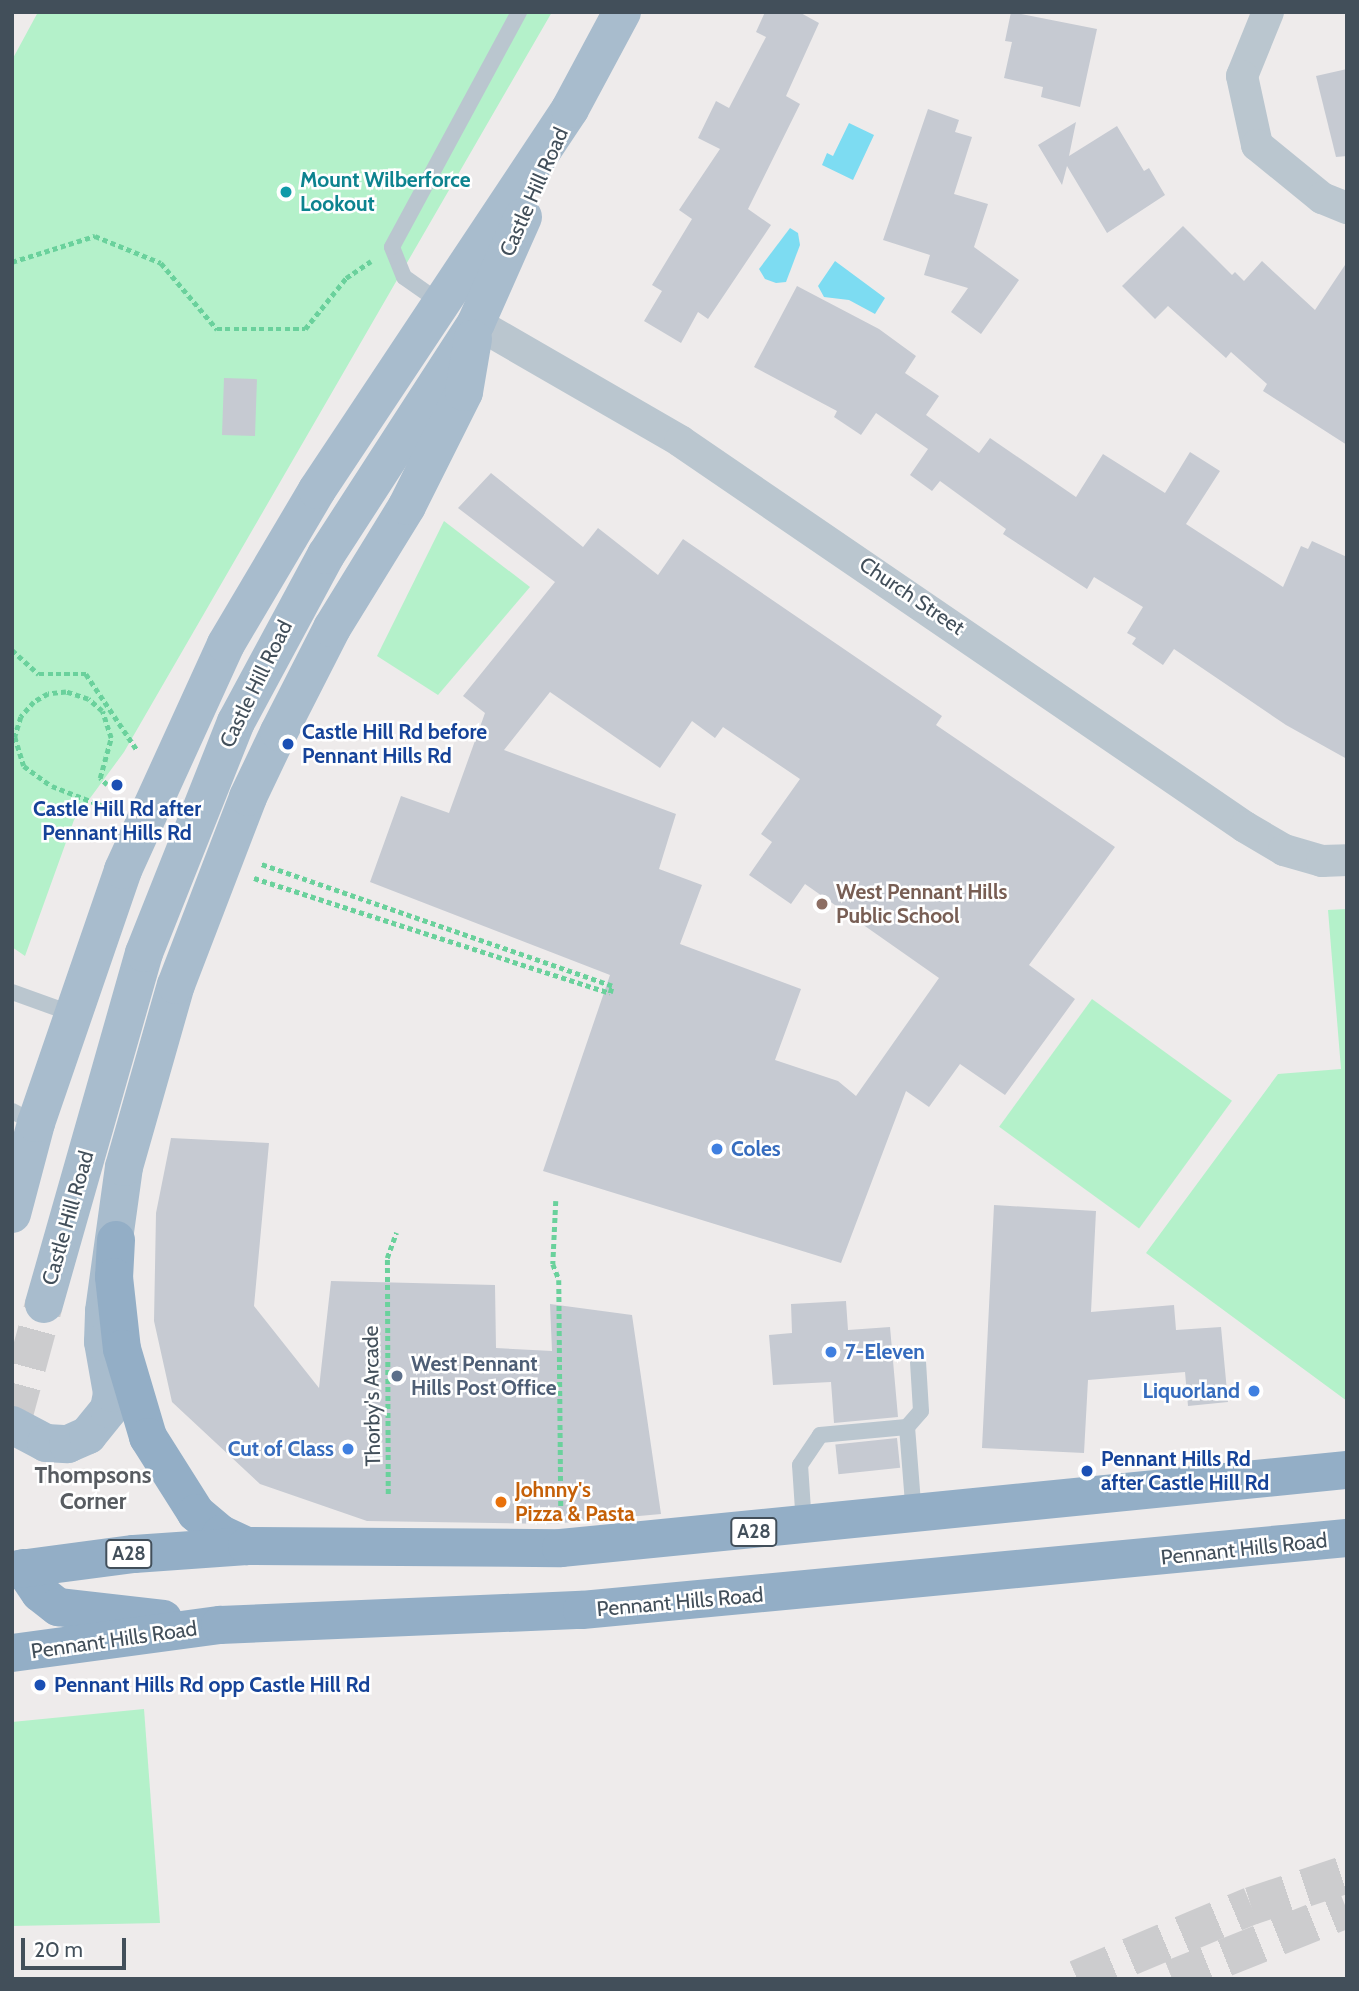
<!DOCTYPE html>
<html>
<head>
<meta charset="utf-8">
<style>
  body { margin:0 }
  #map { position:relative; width:1359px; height:1991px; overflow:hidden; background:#eeebeb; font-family:Cabin,sans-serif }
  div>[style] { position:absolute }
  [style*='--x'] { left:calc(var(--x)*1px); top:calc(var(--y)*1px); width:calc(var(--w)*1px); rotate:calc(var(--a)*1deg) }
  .green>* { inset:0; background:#b4f1ca; transform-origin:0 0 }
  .water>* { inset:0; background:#7ddcf2 }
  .building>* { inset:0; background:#c6cad2; transform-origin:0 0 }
  .primary-tunnel>* { height:38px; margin-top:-19px; transform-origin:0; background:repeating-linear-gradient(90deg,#ccccce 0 38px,transparent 0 57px) }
  .motorway-tunnel>* { height:38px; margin-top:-19px; transform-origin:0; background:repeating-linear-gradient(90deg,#ccccce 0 38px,transparent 0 57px) }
  .path>* { height:4.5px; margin-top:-2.25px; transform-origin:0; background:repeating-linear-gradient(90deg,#6ad19c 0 5px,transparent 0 8.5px) }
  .service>* { height:16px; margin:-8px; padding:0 8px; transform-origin:8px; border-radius:8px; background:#bac6cf }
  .minor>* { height:32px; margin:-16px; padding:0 16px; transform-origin:16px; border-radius:16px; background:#bac6cf }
  .primary>* { height:38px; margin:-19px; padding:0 19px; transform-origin:19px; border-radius:19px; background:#a8bccd }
  .trunk>* { height:38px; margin:-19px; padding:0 19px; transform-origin:19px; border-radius:19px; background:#93aec6 }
  .dots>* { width:19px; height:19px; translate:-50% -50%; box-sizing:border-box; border:4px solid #fff; border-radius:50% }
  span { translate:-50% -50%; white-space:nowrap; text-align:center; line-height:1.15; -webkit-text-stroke:5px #fff; paint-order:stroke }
  .shield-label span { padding:2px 5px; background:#fff; border:2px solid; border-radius:5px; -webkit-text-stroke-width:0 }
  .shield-label { font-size:19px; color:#424f5a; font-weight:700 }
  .culture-label { font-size:21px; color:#0d838f; font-weight:700 }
  .left { translate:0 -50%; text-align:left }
  .street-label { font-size:21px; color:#424f5a }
  .transit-label { font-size:21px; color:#164399; font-weight:700 }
  .education-label { font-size:21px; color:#785e54; font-weight:700 }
  .shop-label { font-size:21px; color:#366cbe; font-weight:700 }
  .right { translate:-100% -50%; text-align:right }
  .service-label { font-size:21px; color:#4e5e75; font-weight:700 }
  .food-label { font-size:21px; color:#c56008; font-weight:700 }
  .neighbourhood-label { font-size:23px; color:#585c61; font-weight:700 }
  .frame { position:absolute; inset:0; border:14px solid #424f5a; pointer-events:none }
  .scale { position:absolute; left:21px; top:1938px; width:105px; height:32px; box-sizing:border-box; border:4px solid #424f5a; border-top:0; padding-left:9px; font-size:21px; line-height:24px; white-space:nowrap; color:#424f5a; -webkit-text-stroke:5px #fff; paint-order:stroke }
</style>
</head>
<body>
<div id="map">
  <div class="green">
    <i style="clip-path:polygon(38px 12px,552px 12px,124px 752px,74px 820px,25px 956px,12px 947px,12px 60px)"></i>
    <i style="clip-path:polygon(444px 521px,530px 587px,438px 695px,377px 656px)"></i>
    <i style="clip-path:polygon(1347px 909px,1347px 1401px,1146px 1253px,1278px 1074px,1341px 1069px,1328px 910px)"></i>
    <i style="left:1092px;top:999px;width:173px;height:158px;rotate:36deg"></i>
    <i style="clip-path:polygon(144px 1709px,160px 1923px,12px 1926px,12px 1722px)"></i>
  </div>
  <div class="water">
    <i style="clip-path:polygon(849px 123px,874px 135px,853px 180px,822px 165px,827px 153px,833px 156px)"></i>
    <i style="clip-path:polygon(790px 228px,798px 233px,800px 245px,786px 282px,776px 283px,765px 279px,759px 269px)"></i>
    <i style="clip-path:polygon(835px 261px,885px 298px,875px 314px,849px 300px,824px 297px,818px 286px)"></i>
  </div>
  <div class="building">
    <i style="clip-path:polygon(765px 12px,799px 12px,819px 23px,786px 96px,800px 104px,748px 209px,771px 225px,708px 319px,698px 312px,681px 343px,644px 321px,662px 291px,652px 285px,692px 219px,679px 210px,720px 149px,698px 138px,716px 101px,729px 108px,766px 37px,756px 32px)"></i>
    <i style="clip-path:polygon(1011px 12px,1097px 29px,1080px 107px,1041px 97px,1043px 87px,1004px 78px,1012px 42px,1005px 41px)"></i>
    <i style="clip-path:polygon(1347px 69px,1347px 156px,1336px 157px,1316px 76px)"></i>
    <i style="clip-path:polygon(928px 109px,959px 120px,955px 132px,972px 137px,954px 194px,988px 204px,974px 247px,1019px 280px,981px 334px,951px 312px,968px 288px,924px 275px,930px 255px,883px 240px)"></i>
    <i style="clip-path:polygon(1076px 122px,1069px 156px,1117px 126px,1144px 171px,1149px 168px,1165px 195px,1107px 233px,1067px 166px,1062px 185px,1038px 145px)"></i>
    <i style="clip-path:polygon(1183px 226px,1232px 275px,1235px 272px,1244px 281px,1262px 261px,1315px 310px,1347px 262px,1347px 445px,1263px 391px,1267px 384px,1231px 352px,1226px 358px,1168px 306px,1155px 319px,1122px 286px)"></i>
    <i style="clip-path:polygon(797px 286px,879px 329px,916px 356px,905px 373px,939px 396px,926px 415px,979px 453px,990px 438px,1076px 497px,1103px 454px,1165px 493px,1190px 452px,1220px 471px,1186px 524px,1283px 587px,1301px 546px,1308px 549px,1312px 541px,1347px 557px,1347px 759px,1286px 725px,1174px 649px,1163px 665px,1132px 644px,1136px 638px,1127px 633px,1143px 607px,1094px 577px,1087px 589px,1003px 534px,1006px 529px,940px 481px,932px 491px,910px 475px,928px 449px,876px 413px,861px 435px,834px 417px,837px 411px,754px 367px)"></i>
    <i style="left:224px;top:378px;width:33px;height:57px;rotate:2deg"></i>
    <i style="clip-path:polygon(evenodd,491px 473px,583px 547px,598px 528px,658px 575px,683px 539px,942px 716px,936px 725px,1115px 847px,1029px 965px,1075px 999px,1005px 1095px,960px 1064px,929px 1107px,906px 1091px,841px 1263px,543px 1171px,610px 975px,370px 882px,401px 796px,449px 813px,485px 713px,463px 696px,555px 582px,458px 508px,491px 473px,550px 692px,660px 768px,692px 721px,715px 738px,723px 727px,800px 779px,761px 834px,772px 842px,749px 875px,791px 904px,805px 884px,939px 978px,856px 1096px,838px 1081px,775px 1060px,801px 989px,680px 944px,702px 885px,659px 869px,676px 814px,504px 750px,550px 692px)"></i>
    <i style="clip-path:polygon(171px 1138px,269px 1143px,254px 1306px,319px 1388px,331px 1281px,495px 1285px,496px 1348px,552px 1351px,550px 1304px,632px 1315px,661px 1514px,551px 1524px,367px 1521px,260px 1484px,172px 1402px,154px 1321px,156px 1213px)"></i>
    <i style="clip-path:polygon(994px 1205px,1096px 1211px,1091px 1312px,1174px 1305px,1176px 1330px,1221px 1327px,1228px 1402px,1188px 1406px,1185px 1372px,1088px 1380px,1084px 1453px,982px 1448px)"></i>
    <i style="clip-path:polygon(846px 1301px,848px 1330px,890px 1327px,898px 1417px,834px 1423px,831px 1382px,773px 1385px,769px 1335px,792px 1333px,791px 1304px)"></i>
    <i style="left:897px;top:1438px;width:30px;height:62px;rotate:84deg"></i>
  </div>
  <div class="primary-tunnel">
    <i style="--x:12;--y:1422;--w:122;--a:-74.8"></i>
  </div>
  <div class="motorway-tunnel">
    <i style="--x:1077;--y:1979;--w:189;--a:-22.8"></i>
    <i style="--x:1251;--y:1906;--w:101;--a:-18.4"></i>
    <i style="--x:1172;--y:1979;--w:188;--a:-21.8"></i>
  </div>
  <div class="path">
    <i style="--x:12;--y:262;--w:87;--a:-17.4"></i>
    <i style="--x:95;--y:236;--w:71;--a:22.2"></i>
    <i style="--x:161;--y:263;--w:87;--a:49.7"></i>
    <i style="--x:217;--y:329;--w:88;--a:0"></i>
    <i style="--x:305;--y:329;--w:65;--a:-51.2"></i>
    <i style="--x:346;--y:278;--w:30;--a:-34"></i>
    <i style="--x:12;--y:650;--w:36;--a:42"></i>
    <i style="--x:39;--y:674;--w:47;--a:0"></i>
    <i style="--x:86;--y:674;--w:92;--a:56.1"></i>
    <i style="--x:107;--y:785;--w:10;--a:-135"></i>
    <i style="--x:100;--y:778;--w:41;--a:-74.6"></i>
    <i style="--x:111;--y:738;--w:28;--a:-108"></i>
    <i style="--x:102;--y:711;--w:18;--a:-139"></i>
    <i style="--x:88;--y:699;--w:23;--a:-162"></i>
    <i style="--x:66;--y:692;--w:18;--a:174"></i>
    <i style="--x:48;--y:694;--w:16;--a:150"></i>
    <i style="--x:34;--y:702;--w:20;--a:131"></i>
    <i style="--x:21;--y:717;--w:21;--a:107"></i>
    <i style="--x:15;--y:737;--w:30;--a:73"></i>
    <i style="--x:24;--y:766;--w:34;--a:36"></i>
    <i style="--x:52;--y:786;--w:63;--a:21.3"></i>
    <i style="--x:254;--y:878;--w:374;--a:17.9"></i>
    <i style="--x:610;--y:993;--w:7;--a:-74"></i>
    <i style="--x:612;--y:986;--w:373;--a:-160.9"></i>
    <i style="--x:556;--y:1201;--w:63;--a:92.7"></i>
    <i style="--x:553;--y:1264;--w:17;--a:69"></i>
    <i style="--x:559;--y:1280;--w:230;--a:89.5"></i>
    <i style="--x:388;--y:1494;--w:236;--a:-90.2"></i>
    <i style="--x:387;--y:1258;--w:27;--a:-70"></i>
  </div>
  <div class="service">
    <i style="--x:441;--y:303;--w:45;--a:-144.9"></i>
    <i style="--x:404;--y:277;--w:32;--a:-112"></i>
    <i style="--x:392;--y:247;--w:267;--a:-61.6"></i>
    <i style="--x:12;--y:992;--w:65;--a:19.8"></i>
    <i style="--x:12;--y:1111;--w:27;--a:27"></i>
    <i style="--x:907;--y:1427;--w:21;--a:-49"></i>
    <i style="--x:921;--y:1411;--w:49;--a:-93.5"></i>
    <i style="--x:804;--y:1525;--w:60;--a:-93.8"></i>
    <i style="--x:800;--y:1465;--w:36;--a:-56"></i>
    <i style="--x:820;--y:1435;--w:87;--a:-5.3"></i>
    <i style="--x:907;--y:1427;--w:89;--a:85.5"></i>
  </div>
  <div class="minor">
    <i style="--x:1268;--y:12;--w:69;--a:112.1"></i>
    <i style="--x:1242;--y:76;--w:71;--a:77.7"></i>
    <i style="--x:1257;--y:145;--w:84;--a:39.2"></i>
    <i style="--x:1322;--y:198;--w:27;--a:22"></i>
    <i style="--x:476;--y:323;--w:236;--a:30"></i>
    <i style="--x:680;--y:441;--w:684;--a:34.34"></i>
    <i style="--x:1245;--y:827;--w:45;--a:30.5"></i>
    <i style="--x:1284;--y:850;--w:40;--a:16"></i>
    <i style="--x:1322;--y:861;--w:25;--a:-2"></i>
  </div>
  <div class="primary">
    <i style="--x:12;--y:1214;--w:94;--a:-75.2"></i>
    <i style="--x:36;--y:1123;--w:268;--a:-71"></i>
    <i style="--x:123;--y:870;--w:248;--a:-65.5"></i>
    <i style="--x:226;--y:644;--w:179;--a:-59.4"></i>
    <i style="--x:317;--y:490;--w:457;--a:-56.4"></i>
    <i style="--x:570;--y:109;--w:110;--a:-61.8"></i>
    <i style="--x:44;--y:1304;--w:365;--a:-74.1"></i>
    <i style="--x:144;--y:953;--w:249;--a:-68.3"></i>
    <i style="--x:236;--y:722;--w:190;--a:-61.7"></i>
    <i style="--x:326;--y:555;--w:276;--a:-57.1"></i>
    <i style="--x:476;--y:323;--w:116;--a:-66.1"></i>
    <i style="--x:12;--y:1425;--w:38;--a:28"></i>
    <i style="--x:46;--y:1443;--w:22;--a:3"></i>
    <i style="--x:68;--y:1444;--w:22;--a:-24"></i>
    <i style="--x:88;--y:1435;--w:33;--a:-51"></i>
    <i style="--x:109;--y:1409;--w:16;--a:-79"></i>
    <i style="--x:112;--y:1393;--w:52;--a:-100"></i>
    <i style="--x:103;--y:1342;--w:31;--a:-88"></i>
    <i style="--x:104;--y:1311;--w:145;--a:-82.1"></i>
    <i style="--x:124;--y:1167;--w:189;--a:-74.1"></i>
    <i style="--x:176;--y:985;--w:201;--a:-69"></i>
    <i style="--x:248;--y:797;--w:72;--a:-64.5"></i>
    <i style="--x:279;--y:732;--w:117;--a:-63"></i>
    <i style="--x:332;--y:628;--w:143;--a:-58.4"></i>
    <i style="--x:407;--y:506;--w:127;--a:-63.4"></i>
    <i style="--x:464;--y:392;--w:54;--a:-80.4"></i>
  </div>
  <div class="trunk">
    <i style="--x:116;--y:1240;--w:37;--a:93"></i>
    <i style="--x:114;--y:1277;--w:72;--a:83.7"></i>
    <i style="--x:122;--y:1349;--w:92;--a:73.5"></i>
    <i style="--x:148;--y:1437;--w:90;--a:57.7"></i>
    <i style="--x:196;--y:1513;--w:33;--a:40"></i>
    <i style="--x:221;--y:1534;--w:29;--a:25"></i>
    <i style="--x:23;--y:1568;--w:30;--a:56"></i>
    <i style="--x:40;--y:1593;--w:23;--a:38"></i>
    <i style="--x:58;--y:1607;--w:106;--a:6.5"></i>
    <i style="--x:12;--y:1570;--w:123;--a:-7.5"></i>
    <i style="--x:134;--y:1554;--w:113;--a:-4"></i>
    <i style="--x:247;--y:1546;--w:314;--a:0.4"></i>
    <i style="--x:561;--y:1548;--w:790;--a:-5.67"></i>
    <i style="--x:12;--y:1653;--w:210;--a:-7.7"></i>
    <i style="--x:220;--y:1625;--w:362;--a:-2.4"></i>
    <i style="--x:582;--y:1610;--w:768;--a:-5.38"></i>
  </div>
  <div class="dots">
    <i style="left:286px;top:192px;background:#0f9aa8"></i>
    <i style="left:288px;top:744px;background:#1a4fb4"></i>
    <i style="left:117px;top:785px;background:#1a4fb4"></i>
    <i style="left:822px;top:904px;background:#8d6e63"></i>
    <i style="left:717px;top:1149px;background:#3f7fe0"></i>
    <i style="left:831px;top:1352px;background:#3f7fe0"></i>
    <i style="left:397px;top:1376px;background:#5c6f8a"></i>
    <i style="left:1254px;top:1391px;background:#3f7fe0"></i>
    <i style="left:348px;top:1449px;background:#3f7fe0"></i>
    <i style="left:1087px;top:1471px;background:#1a4fb4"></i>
    <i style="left:501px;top:1502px;background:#e8710a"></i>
    <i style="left:40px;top:1685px;background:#1a4fb4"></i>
  </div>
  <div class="shield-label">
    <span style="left:754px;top:1532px">A28</span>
    <span style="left:129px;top:1554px">A28</span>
  </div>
  <div class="culture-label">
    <span class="left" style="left:300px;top:192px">Mount Wilberforce<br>Lookout</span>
  </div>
  <div class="street-label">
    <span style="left:534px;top:192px;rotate:-66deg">Castle Hill Road</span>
    <span style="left:912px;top:596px;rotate:34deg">Church Street</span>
    <span style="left:256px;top:684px;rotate:-64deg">Castle Hill Road</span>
    <span style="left:68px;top:1218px;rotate:-74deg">Castle Hill Road</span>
    <span style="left:372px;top:1396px;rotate:-91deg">Thorby's Arcade</span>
    <span style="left:1244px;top:1549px;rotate:-6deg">Pennant Hills Road</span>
    <span style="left:680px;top:1602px;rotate:-5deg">Pennant Hills Road</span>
    <span style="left:114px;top:1640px;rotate:-8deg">Pennant Hills Road</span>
  </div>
  <div class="transit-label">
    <span class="left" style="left:302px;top:744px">Castle Hill Rd before<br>Pennant Hills Rd</span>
    <span style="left:117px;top:821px">Castle Hill Rd after<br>Pennant Hills Rd</span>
    <span class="left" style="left:1101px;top:1471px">Pennant Hills Rd<br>after Castle Hill Rd</span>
    <span class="left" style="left:54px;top:1685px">Pennant Hills Rd opp Castle Hill Rd</span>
  </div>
  <div class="education-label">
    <span class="left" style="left:836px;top:904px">West Pennant Hills<br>Public School</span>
  </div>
  <div class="shop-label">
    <span class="left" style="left:731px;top:1149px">Coles</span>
    <span class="left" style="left:845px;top:1352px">7-Eleven</span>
    <span class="right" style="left:1240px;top:1391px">Liquorland</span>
    <span class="right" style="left:334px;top:1449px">Cut of Class</span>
  </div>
  <div class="service-label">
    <span class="left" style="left:411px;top:1376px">West Pennant<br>Hills Post Office</span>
  </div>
  <div class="food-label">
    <span class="left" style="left:515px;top:1502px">Johnny's<br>Pizza &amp; Pasta</span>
  </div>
  <div class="neighbourhood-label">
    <span style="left:93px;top:1488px">Thompsons<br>Corner</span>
  </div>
  <div class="frame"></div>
  <div class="scale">20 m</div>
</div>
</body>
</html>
